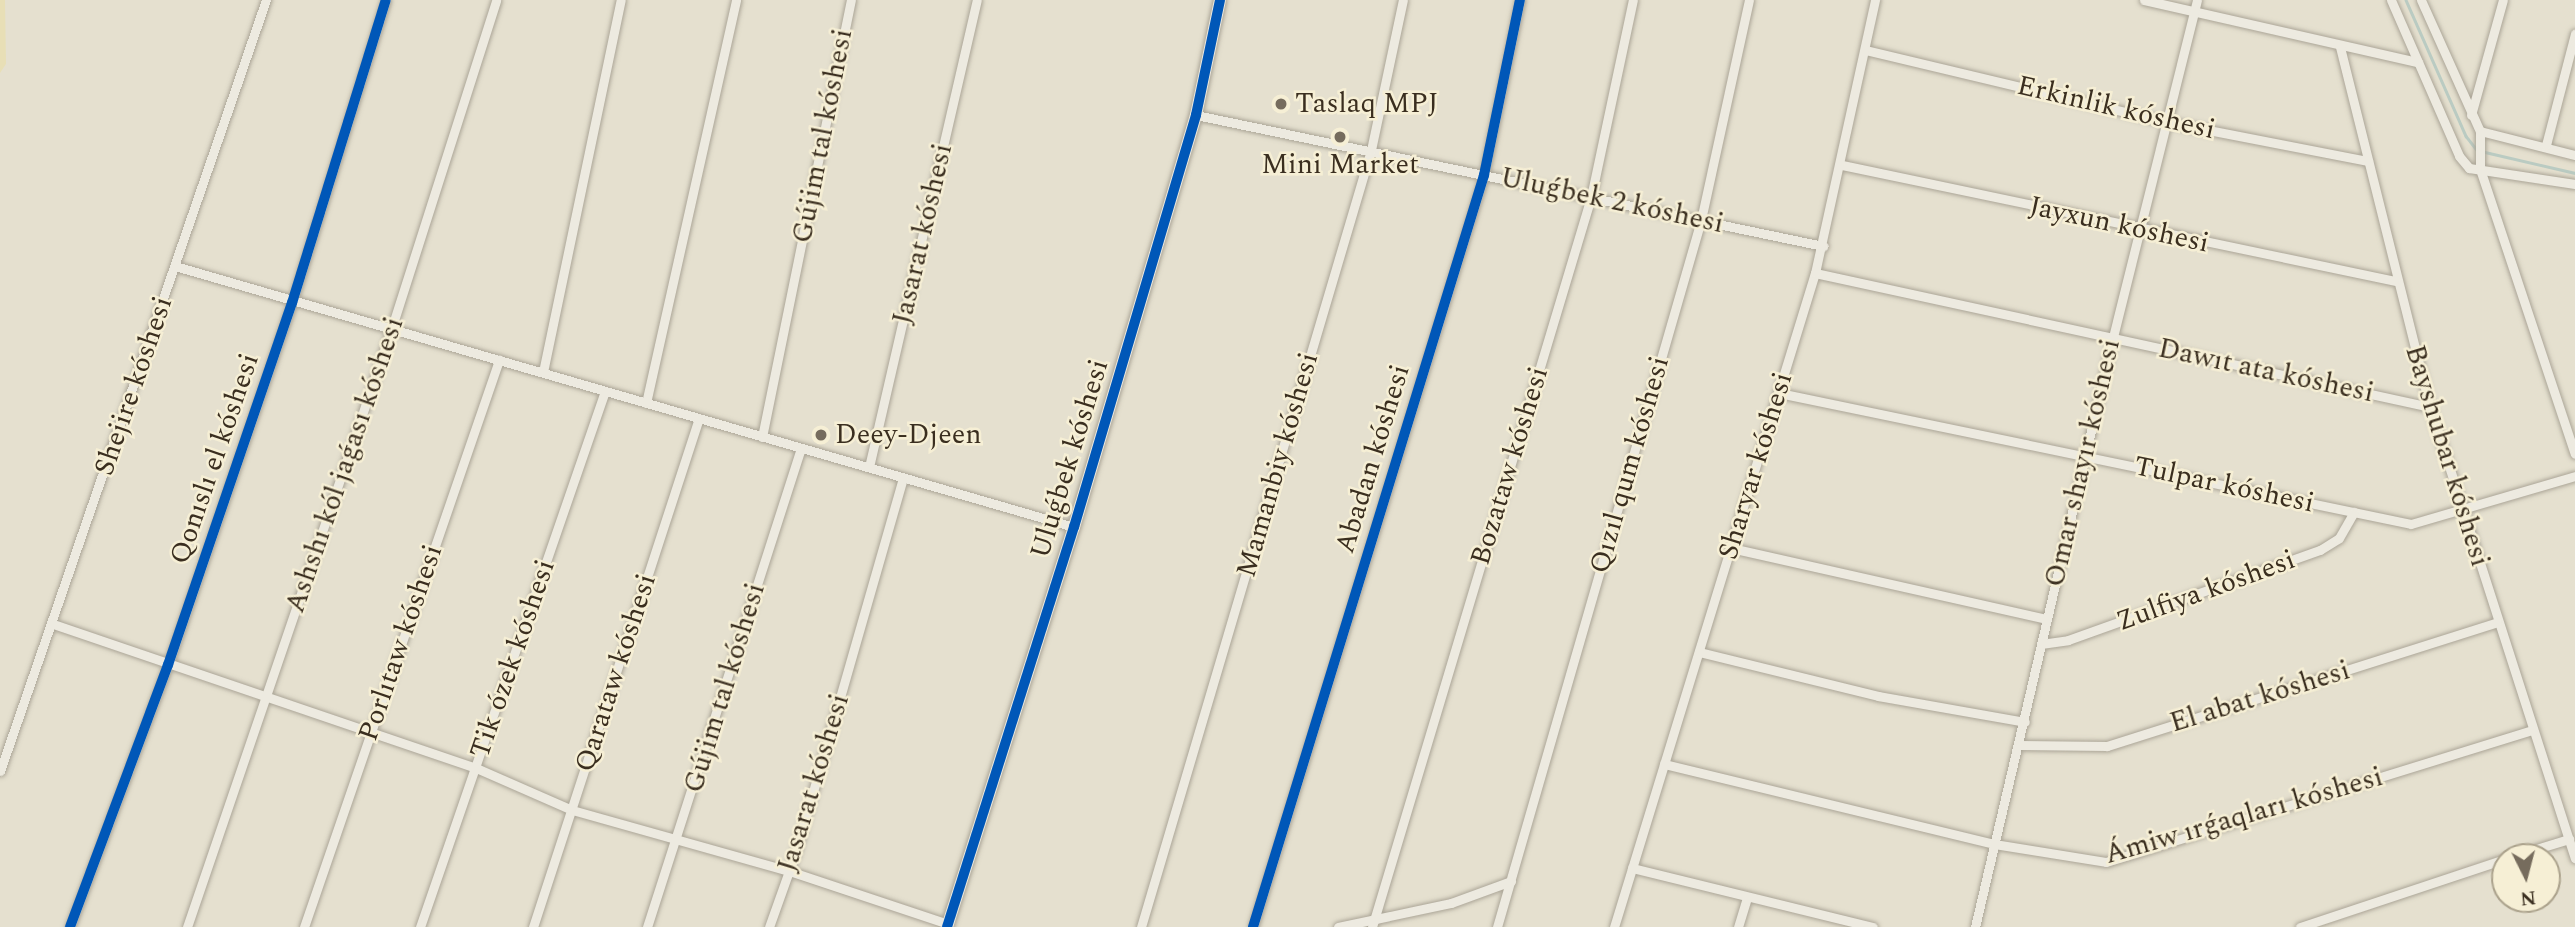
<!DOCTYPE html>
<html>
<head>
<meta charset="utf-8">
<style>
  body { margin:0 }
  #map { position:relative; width:2575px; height:927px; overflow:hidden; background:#e5e0cf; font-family:Spectral,serif }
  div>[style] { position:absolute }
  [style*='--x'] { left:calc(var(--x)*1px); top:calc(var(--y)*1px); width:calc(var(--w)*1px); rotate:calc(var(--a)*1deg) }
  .sand>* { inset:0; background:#e8dfb6 }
  .stream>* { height:2.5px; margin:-1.25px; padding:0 1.25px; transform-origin:1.25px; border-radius:1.25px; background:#bacbc2 }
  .roads { filter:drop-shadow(0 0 2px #aba597) drop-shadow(0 0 2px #aba597) }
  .street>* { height:9px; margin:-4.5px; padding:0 4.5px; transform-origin:4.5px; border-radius:4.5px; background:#edeae0 }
  .secondary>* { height:12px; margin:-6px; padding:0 6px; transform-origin:6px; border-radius:6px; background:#edeae0 }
  .cycleway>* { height:10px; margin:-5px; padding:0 5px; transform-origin:5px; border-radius:5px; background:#0057b8 }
  .dots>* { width:19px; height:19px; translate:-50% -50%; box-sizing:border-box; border:4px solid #f6efd5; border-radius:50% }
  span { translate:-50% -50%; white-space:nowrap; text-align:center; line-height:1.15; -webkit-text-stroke:5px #f6efd5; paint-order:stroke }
  .poi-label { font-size:28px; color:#3a2e1f }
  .left { translate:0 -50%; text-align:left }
  .street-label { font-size:28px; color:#3a2e1f }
  .north { position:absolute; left:2491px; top:843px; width:70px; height:70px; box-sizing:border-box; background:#f6efd5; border:2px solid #aba28c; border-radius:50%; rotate:174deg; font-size:19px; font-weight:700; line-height:28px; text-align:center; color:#3a2e1f }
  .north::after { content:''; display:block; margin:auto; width:24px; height:32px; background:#766c5d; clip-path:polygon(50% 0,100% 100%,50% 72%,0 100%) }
</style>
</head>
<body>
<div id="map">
  <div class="sand">
    <i style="clip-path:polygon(0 0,5px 0,6px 64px,0 73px)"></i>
  </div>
  <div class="stream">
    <i style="--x:2406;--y:0;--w:149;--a:66.2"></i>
    <i style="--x:2466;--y:136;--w:18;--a:52"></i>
    <i style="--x:2485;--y:152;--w:92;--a:13.1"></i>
  </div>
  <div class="roads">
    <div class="street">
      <i style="--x:2144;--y:0;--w:281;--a:12.8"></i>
      <i style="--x:2391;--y:0;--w:170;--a:66.4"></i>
      <i style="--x:2459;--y:156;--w:16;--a:50"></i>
      <i style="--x:2469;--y:168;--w:107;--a:8.6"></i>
      <i style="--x:2421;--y:0;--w:144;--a:65.8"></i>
      <i style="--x:2480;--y:131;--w:38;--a:90"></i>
      <i style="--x:2480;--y:169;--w:300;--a:71.6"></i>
      <i style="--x:2340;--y:47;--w:371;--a:76"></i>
      <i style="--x:2430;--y:407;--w:474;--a:72.2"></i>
      <i style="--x:1865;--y:50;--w:310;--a:13.4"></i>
      <i style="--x:2167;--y:122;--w:205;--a:11"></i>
      <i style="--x:1196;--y:115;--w:641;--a:11.8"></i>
      <i style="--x:2471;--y:115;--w:119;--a:-74.5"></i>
      <i style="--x:2480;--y:131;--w:98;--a:14.2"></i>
      <i style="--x:2546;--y:145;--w:115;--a:-75.4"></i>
      <i style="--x:1842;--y:165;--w:566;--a:11.83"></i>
      <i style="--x:175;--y:266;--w:936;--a:16.19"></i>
      <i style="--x:1815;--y:273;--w:629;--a:12.29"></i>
      <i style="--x:543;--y:372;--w:380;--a:-78.2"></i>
      <i style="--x:1779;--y:393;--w:645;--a:11.71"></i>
      <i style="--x:2411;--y:524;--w:171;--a:-16.3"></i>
      <i style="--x:646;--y:403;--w:413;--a:-77.4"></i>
      <i style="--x:762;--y:437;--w:446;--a:-78.5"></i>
      <i style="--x:869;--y:467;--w:479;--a:-77"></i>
      <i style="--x:1731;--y:548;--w:324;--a:12.7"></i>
      <i style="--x:53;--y:624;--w:447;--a:18.8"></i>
      <i style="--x:476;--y:768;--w:105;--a:23.6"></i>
      <i style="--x:572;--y:810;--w:225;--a:15.7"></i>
      <i style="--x:789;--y:871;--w:168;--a:18.4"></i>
      <i style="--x:2041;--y:644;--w:27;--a:-8"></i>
      <i style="--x:2068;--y:640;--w:268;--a:-19.7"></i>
      <i style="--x:2320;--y:550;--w:22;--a:-32"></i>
      <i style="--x:2339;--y:538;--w:30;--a:-60"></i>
      <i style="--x:1699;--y:652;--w:184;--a:13.8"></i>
      <i style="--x:1878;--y:696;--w:149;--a:10"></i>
      <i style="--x:2020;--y:745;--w:87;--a:0.7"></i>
      <i style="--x:2107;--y:746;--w:409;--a:-17.6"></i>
      <i style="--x:1664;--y:764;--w:340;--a:13.6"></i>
      <i style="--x:1994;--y:844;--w:113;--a:9.1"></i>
      <i style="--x:2106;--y:862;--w:447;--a:-17.2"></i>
      <i style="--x:0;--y:771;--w:816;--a:-70.97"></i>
      <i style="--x:2510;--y:857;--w:62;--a:-17"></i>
      <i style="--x:1632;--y:868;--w:248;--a:13.8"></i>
      <i style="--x:70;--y:927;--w:280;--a:-69.5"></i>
      <i style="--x:168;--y:665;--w:383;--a:-71.1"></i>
      <i style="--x:292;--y:303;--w:317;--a:-72.8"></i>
      <i style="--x:187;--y:927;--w:631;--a:-71.13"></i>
      <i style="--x:391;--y:330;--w:346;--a:-72.3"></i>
      <i style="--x:304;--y:927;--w:600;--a:-71.02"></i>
      <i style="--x:420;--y:927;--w:567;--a:-70.96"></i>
      <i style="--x:533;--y:927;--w:535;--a:-71.94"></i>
      <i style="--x:647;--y:927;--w:503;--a:-72.18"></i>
      <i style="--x:769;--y:927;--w:81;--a:-70.4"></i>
      <i style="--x:796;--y:851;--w:388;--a:-74"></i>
      <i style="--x:1141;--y:927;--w:810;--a:-73.51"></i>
      <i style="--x:1371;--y:150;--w:153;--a:-78"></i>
      <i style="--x:1253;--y:927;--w:787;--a:-72.92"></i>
      <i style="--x:1484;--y:175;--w:179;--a:-78.4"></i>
      <i style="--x:1338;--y:927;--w:116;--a:-12"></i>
      <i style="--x:1451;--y:903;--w:64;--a:-20.1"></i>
      <i style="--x:1372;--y:927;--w:762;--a:-73.3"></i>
      <i style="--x:1591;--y:197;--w:201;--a:-78"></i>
      <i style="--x:1497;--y:927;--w:736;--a:-73.9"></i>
      <i style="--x:1701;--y:220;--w:225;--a:-77.7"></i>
      <i style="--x:1614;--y:927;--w:684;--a:-72.92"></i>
      <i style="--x:1815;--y:273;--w:280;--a:-77.6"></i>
      <i style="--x:1738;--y:927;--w:31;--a:-73"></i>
      <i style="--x:1975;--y:927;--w:606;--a:-76.84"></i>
      <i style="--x:2113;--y:337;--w:347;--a:-76"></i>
      <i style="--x:2300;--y:927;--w:216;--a:-18.4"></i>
    </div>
    <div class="secondary">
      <i style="--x:947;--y:927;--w:420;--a:-72.4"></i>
      <i style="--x:1074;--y:527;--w:430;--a:-73.5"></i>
      <i style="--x:1196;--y:115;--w:117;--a:-78.2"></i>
    </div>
  </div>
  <div class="cycleway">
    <i style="--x:70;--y:927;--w:280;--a:-69.5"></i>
    <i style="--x:168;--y:665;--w:383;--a:-71.1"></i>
    <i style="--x:292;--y:303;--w:317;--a:-72.8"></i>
    <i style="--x:947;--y:927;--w:420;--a:-72.4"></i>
    <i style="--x:1074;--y:527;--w:430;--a:-73.5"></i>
    <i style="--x:1196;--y:115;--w:117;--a:-78.2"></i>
    <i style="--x:1253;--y:927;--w:787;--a:-72.92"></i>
    <i style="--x:1484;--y:175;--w:179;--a:-78.4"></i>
  </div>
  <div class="dots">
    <i style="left:1281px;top:104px;background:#766c5d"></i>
    <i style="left:1340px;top:137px;background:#766c5d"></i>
    <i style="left:821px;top:435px;background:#766c5d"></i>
  </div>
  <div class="poi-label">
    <span class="left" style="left:1295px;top:104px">Taslaq MPJ</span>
    <span style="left:1340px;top:165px">Mini Market</span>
    <span class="left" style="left:835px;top:435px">Deey-Djeen</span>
  </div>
  <div class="street-label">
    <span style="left:2116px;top:108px;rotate:13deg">Erkinlik kóshesi</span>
    <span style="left:823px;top:136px;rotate:-79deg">Gújim tal kóshesi</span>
    <span style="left:1612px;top:201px;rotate:12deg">Uluǵbek 2 kóshesi</span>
    <span style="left:2119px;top:225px;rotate:12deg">Jayxun kóshesi</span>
    <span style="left:923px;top:234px;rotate:-77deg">Jasarat kóshesi</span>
    <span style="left:2266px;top:371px;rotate:12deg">Dawıt ata kóshesi</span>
    <span style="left:134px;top:386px;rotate:-71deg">Shejire kóshesi</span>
    <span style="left:2447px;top:456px;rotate:73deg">Bayshubar kóshesi</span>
    <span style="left:215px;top:459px;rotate:-71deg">Qonıslı el kóshesi</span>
    <span style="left:1070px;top:459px;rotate:-73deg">Uluǵbek kóshesi</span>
    <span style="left:1373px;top:459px;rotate:-73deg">Abadan kóshesi</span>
    <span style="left:2083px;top:463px;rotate:-77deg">Omar shayır kóshesi</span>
    <span style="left:345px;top:465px;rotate:-71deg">Ashshı kól jaǵası kóshesi</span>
    <span style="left:1278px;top:465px;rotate:-74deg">Mamanbiy kóshesi</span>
    <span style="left:1630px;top:465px;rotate:-74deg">Qızıl qum kóshesi</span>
    <span style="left:1510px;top:466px;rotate:-73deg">Bozataw kóshesi</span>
    <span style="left:1756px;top:466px;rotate:-73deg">Sharyar kóshesi</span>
    <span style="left:2224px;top:485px;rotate:12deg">Tulpar kóshesi</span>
    <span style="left:2206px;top:591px;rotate:-20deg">Zulfiya kóshesi</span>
    <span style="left:401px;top:643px;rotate:-71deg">Porlıtaw kóshesi</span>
    <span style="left:513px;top:659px;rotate:-71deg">Tik ózek kóshesi</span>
    <span style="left:616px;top:673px;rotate:-72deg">Qarataw kóshesi</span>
    <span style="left:725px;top:688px;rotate:-73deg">Gújim tal kóshesi</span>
    <span style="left:2260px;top:697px;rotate:-17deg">El abat kóshesi</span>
    <span style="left:814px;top:783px;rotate:-73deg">Jasarat kóshesi</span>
    <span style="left:2244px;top:816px;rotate:-16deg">Ámiw ırǵaqları kóshesi</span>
  </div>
  <div class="north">N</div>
</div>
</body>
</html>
